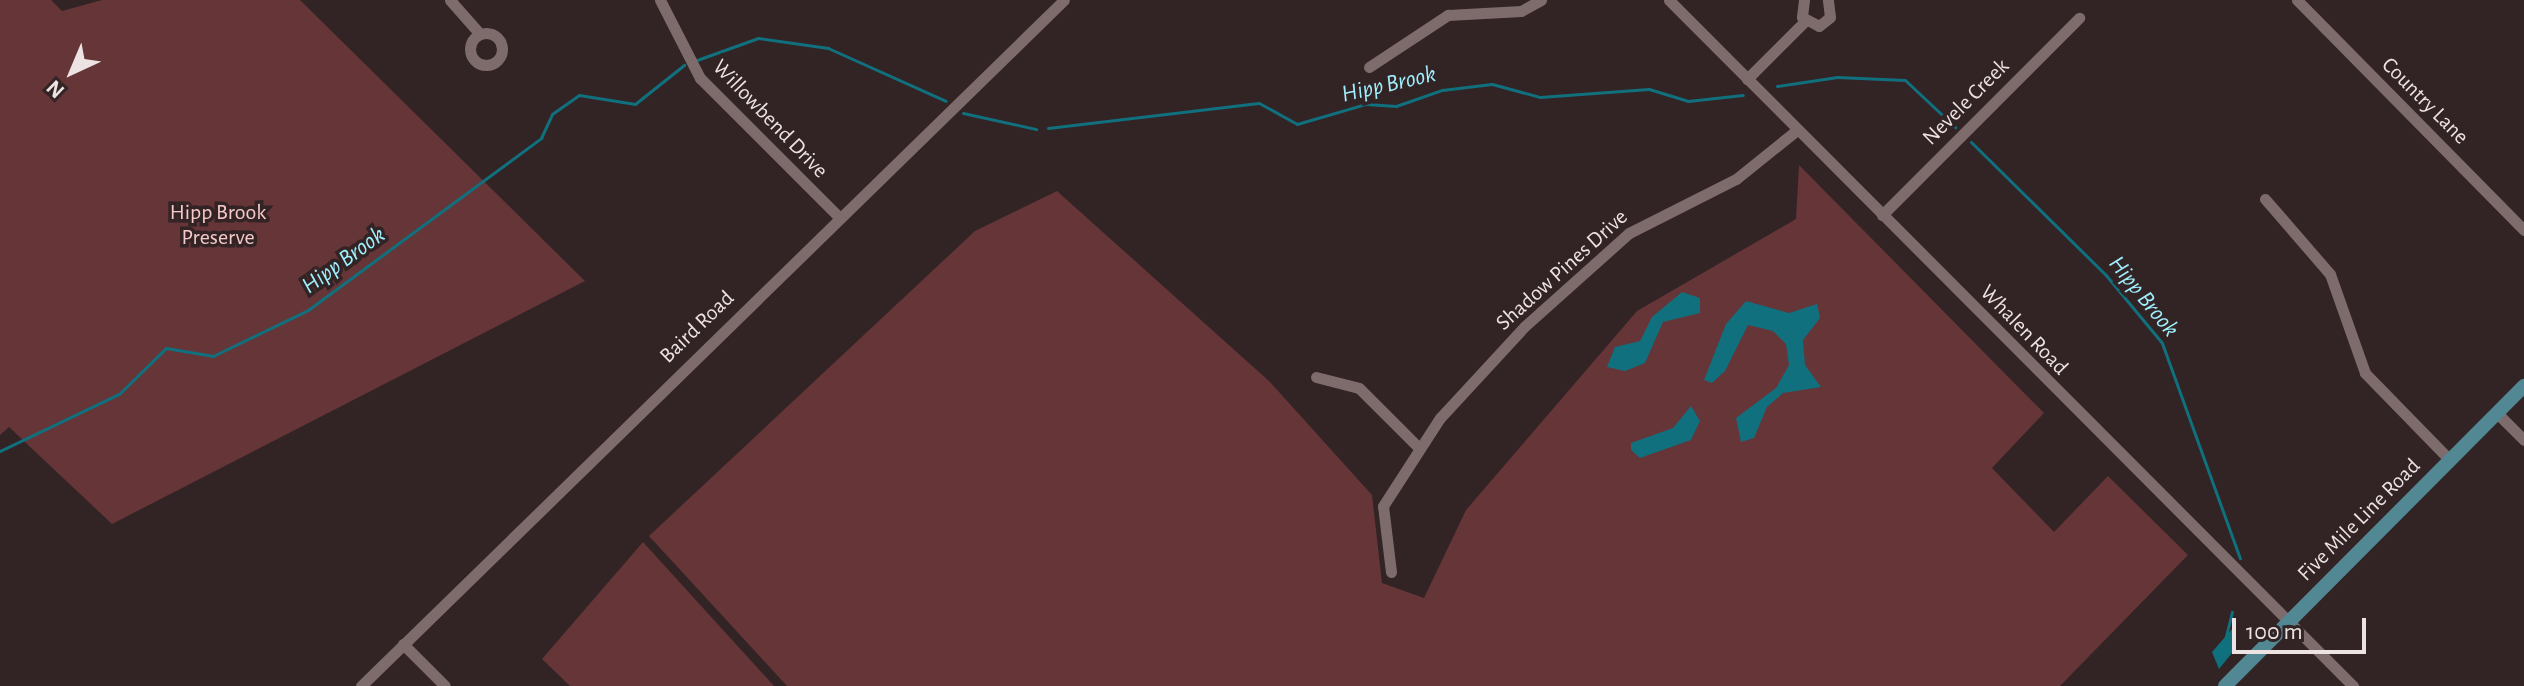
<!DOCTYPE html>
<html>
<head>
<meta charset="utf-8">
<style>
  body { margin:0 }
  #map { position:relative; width:2524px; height:686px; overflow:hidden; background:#322324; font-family:"Alegreya Sans",sans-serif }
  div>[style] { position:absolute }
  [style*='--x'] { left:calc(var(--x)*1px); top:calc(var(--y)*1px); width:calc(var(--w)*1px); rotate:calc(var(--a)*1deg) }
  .green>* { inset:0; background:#653538 }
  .water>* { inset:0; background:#10707e }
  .stream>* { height:3px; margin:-1.5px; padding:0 1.5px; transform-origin:1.5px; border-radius:1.5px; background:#10707e }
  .minor>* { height:11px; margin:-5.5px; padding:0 5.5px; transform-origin:5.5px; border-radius:5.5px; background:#7e6c6d }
  .minor>.ring { margin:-5.5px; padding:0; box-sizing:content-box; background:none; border:11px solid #7e6c6d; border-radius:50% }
  .major>* { height:14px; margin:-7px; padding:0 7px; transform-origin:7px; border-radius:7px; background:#528893 }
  span { translate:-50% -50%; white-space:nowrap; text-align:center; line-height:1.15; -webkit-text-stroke:7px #322324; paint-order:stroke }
  .street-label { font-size:22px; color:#ede3e3 }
  .park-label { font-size:22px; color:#f7c8c9 }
  .water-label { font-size:24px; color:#9feffe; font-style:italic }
  .north { position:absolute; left:32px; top:32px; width:80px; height:80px; -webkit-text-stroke:6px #322324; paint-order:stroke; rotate:224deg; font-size:22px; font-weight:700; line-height:32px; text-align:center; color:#ede3e3 }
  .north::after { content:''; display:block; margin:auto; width:28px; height:36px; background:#ede3e3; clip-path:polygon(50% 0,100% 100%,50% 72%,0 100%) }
  .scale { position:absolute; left:2232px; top:618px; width:134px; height:36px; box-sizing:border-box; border:4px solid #ede3e3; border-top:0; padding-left:10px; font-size:24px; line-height:28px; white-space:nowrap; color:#ede3e3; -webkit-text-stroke:6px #322324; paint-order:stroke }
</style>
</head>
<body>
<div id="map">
  <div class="green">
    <i style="clip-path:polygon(0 0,51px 0,62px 11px,102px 0,300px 0,585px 281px,112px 524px,9px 427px,0 435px)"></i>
    <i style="clip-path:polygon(1799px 165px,2044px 413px,1992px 468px,2054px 532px,2108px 476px,2188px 555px,2060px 686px,787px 686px,649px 536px,975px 231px,1057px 191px,1269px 381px,1372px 495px,1382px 583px,1424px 598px,1466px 510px,1637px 311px,1796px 219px)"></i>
    <i style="clip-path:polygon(643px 542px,774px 686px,570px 686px,542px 659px)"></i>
  </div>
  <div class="water">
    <i style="clip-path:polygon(1682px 292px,1700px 298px,1700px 313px,1663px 322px,1645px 363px,1625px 371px,1607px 367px,1615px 347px,1640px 341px,1652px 317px)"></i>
    <i style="clip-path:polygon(1746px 301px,1789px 313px,1817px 304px,1820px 318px,1803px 340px,1805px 365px,1821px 387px,1783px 393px,1767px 407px,1754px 438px,1741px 442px,1736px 418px,1776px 388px,1789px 365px,1786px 344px,1773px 331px,1748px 325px,1725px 371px,1712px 383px,1704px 380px,1726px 324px)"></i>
    <i style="clip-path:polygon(1691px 406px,1700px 421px,1691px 440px,1640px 458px,1631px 450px,1631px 443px,1673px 428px)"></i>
    <i style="clip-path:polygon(2232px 629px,2236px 648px,2219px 669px,2212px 652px)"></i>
  </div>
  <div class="stream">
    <i style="--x:697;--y:60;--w:65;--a:-19.8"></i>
    <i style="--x:758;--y:38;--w:71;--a:8.1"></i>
    <i style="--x:828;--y:48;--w:129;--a:24.2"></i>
    <i style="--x:1777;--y:86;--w:61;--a:-8.5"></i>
    <i style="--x:1837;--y:77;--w:68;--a:2.5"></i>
    <i style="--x:1905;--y:80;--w:69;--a:43.2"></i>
    <i style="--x:963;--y:113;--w:75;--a:12.4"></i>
    <i style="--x:1048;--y:128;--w:212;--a:-6.8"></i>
    <i style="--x:1259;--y:103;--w:43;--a:28.9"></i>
    <i style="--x:1297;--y:124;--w:72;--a:-16.2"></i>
    <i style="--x:1366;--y:104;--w:30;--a:4"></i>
    <i style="--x:1396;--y:106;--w:49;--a:-19.2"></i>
    <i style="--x:1442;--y:90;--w:50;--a:-6.8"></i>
    <i style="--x:1492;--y:84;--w:50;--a:15.2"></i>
    <i style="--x:1540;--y:97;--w:109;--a:-4.2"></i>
    <i style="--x:1649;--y:89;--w:41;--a:17.1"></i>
    <i style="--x:1688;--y:101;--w:55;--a:-6.2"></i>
    <i style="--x:1971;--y:142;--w:188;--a:44.6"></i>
    <i style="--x:2105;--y:274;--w:89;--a:50.4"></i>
    <i style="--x:2162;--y:343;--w:229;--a:70.1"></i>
    <i style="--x:0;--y:451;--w:132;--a:-25.6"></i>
    <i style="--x:119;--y:394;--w:66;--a:-44.4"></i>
    <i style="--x:166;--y:348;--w:48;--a:9.7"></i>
    <i style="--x:213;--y:356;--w:106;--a:-25.8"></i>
    <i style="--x:308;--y:310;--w:290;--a:-36.4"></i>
    <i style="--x:541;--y:138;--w:26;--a:-65"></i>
    <i style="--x:552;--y:114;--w:33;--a:-35"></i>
    <i style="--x:579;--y:95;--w:57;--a:9.1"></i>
    <i style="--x:635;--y:104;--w:63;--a:-38.5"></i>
    <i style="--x:2225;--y:640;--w:29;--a:-76"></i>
  </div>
  <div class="minor">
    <i style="--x:450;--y:0;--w:45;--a:48.6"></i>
    <i style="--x:660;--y:0;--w:88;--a:62.9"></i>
    <i style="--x:700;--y:78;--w:197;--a:45"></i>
    <i style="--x:1669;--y:0;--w:969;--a:45.08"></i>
    <i style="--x:1804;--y:0;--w:17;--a:97"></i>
    <i style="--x:1802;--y:17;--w:19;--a:28"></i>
    <i style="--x:1819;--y:26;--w:14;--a:-39"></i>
    <i style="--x:1830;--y:17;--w:17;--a:-97"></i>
    <i style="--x:2297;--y:0;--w:323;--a:45.4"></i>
    <i class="ring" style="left:470px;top:33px;width:21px;height:21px"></i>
    <i style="--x:1369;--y:67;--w:95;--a:-33.4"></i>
    <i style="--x:1448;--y:15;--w:73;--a:-3.1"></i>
    <i style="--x:1521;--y:11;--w:23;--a:-29"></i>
    <i style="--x:1747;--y:79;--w:82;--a:-45"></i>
    <i style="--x:2265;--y:199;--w:99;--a:49.1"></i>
    <i style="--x:2330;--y:274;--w:105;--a:70.5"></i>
    <i style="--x:2365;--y:373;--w:122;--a:45.7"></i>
    <i style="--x:1882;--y:215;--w:279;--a:-45"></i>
    <i style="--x:1316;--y:377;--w:44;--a:14.3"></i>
    <i style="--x:1359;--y:388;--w:82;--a:45"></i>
    <i style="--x:2497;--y:413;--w:38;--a:45"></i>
    <i style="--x:1391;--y:572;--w:66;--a:-96.9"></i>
    <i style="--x:1383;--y:506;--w:105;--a:-57.1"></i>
    <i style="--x:1440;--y:418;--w:125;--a:-47.3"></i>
    <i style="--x:1525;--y:326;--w:140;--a:-41.8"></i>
    <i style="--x:1629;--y:233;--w:120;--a:-26.8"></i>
    <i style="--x:1736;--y:179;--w:78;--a:-38.8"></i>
    <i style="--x:403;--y:644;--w:59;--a:45"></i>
    <i style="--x:361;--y:686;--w:982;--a:-44.3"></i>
  </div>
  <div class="major">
    <i style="--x:2225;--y:686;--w:424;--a:-45.1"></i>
  </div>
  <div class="street-label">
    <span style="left:2425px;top:101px;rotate:45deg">Country Lane</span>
    <span style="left:1966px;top:102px;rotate:-45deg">Nevele Creek</span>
    <span style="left:770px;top:119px;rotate:46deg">Willowbend Drive</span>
    <span style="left:1562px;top:270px;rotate:-42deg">Shadow Pines Drive</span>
    <span style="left:697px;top:327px;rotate:-44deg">Baird Road</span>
    <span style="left:2024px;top:330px;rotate:46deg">Whalen Road</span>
    <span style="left:2359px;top:520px;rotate:-45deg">Five Mile Line Road</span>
  </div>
  <div class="park-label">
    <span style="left:218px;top:225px">Hipp Brook<br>Preserve</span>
  </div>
  <div class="water-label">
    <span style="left:1389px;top:85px;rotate:-13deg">Hipp Brook</span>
    <span style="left:344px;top:261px;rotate:-36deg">Hipp Brook</span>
    <span style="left:2143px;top:297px;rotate:51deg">Hipp Brook</span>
  </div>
  <div class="north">N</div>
  <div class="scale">100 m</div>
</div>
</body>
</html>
